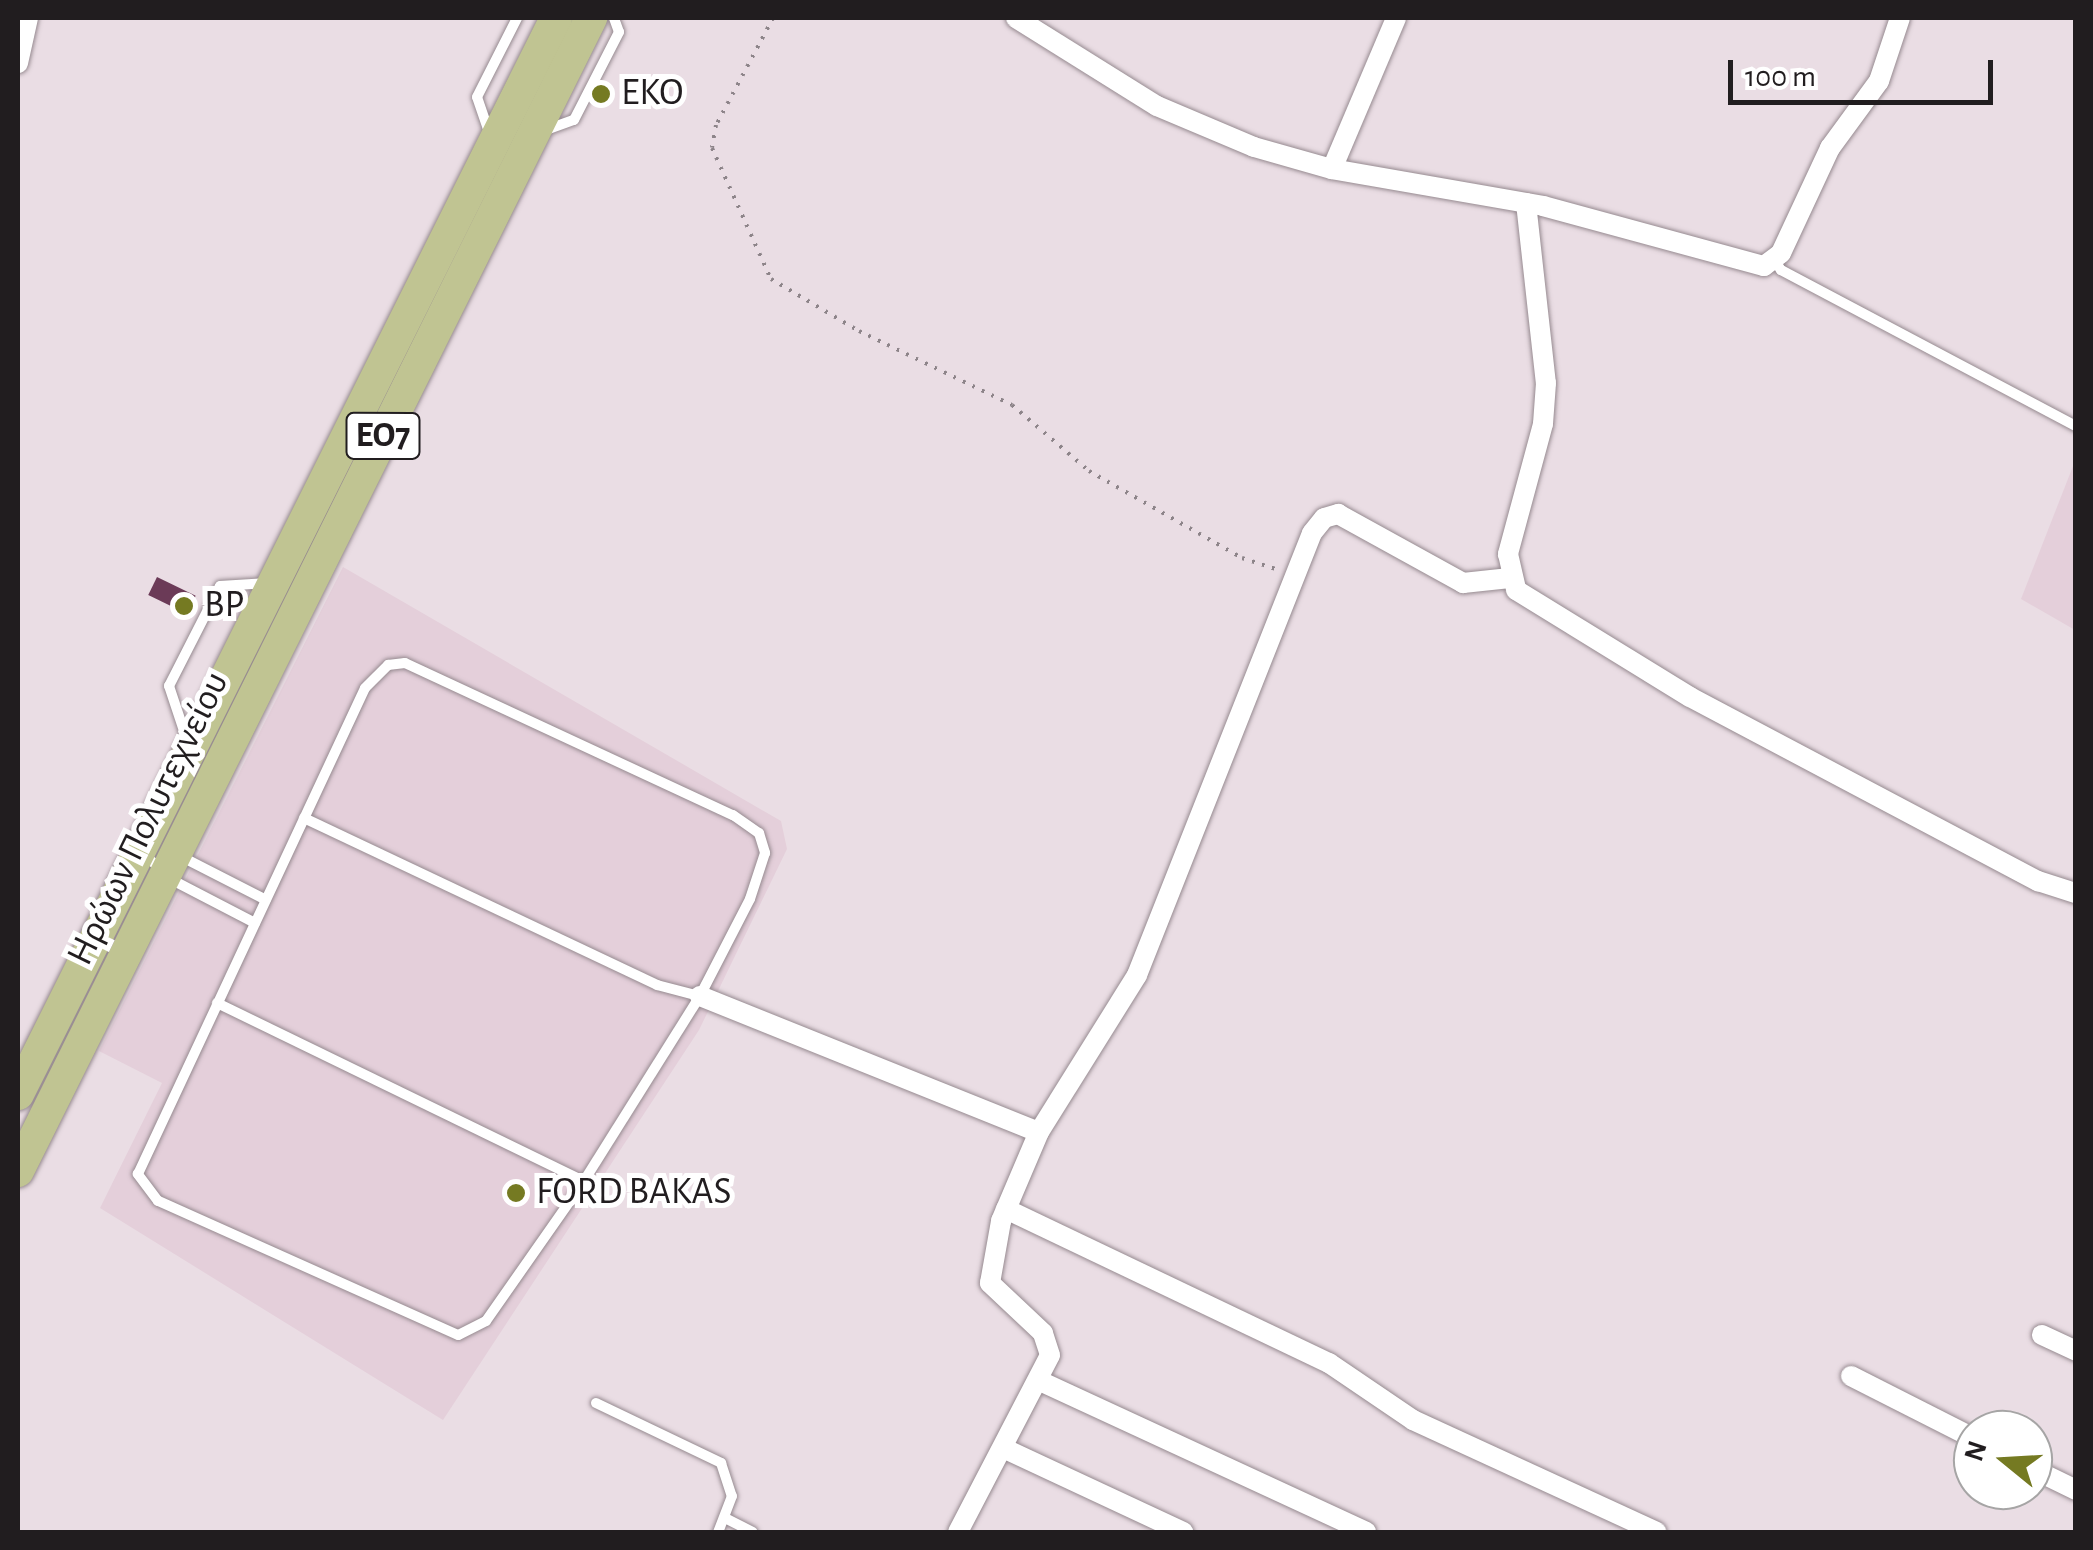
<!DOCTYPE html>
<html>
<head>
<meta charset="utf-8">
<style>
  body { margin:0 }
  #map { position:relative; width:2093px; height:1550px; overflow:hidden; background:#eadde4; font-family:"Alegreya Sans",sans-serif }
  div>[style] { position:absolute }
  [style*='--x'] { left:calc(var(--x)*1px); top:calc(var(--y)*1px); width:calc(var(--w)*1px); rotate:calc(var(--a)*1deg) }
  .built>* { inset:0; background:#e4cfda }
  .building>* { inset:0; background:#6b3a57; transform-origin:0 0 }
  .path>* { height:4px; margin-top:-2px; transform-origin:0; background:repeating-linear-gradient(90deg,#8d8489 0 2.5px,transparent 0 10.5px) }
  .roads { filter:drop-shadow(0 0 2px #968a90) drop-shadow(0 0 2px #968a90) }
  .lane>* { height:10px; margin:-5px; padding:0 5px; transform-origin:5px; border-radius:5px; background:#fff }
  .street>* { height:20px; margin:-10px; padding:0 10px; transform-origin:10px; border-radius:10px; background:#fff }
  .primary>* { height:32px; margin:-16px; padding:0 16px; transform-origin:16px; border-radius:16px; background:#c0c492 }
  .dots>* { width:28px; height:28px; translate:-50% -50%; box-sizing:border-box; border:5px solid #fff; border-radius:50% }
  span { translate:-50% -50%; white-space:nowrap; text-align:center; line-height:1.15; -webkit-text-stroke:10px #fff; paint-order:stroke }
  .shield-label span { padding:2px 8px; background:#fff; border:2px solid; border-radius:8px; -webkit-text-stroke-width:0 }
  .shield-label { font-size:35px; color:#211d1f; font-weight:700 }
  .poi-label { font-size:38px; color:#211d1f }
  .left { translate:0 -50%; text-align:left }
  .street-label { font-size:38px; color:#211d1f }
  .frame { position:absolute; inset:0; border:20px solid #211d1f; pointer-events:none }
  .north { position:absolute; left:1953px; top:1410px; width:100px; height:100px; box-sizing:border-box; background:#fff; border:2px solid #a6a5a5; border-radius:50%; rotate:288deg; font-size:28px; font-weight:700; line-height:40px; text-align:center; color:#211d1f }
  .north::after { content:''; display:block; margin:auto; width:35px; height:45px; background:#757a22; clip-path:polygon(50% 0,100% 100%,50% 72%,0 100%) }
  .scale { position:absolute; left:1728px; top:60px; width:265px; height:45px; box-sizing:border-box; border:5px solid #211d1f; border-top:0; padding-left:12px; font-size:30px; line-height:35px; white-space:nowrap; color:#211d1f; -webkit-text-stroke:8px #fff; paint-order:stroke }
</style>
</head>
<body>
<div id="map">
  <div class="built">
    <i style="clip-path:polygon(2075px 461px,2075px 630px,2021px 599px)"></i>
    <i style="clip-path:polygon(343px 567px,781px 821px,787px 849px,699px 1030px,443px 1420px,100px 1208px,162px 1083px,99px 1051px)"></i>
  </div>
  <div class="building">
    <i style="left:157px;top:577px;width:43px;height:20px;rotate:26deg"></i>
  </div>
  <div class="path">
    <i style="--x:773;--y:18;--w:121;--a:118"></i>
    <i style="--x:716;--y:125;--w:23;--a:100"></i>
    <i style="--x:712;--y:148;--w:144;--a:65.8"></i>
    <i style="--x:771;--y:279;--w:102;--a:30.6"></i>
    <i style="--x:859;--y:331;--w:170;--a:25.8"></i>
    <i style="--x:1012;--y:405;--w:101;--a:40.6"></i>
    <i style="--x:1089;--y:471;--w:176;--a:29.6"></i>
    <i style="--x:1242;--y:558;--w:38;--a:18"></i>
  </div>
  <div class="roads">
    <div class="lane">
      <i style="--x:543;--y:131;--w:33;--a:-20"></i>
      <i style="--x:574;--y:120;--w:99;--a:-62.9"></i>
      <i style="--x:619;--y:32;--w:15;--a:-110"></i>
      <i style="--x:490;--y:135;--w:40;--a:-108.9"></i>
      <i style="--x:477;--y:97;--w:89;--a:-63.1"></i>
      <i style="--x:1774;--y:259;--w:13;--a:58"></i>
      <i style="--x:1781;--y:270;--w:334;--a:27.9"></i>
      <i style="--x:405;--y:663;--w:362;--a:24.9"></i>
      <i style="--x:733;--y:815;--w:32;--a:35"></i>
      <i style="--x:759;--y:833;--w:21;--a:73"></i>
      <i style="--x:765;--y:853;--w:48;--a:108.1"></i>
      <i style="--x:750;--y:899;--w:109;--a:117.3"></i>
      <i style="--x:700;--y:996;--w:218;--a:122.1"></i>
      <i style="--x:584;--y:1181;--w:171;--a:125"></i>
      <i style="--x:486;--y:1321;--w:31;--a:153"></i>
      <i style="--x:458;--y:1335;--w:329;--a:-155.9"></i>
      <i style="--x:158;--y:1201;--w:34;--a:-127"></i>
      <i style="--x:138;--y:1174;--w:536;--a:-64.96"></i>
      <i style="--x:365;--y:688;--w:33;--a:-45"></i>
      <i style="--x:388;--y:665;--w:17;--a:-7"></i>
      <i style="--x:186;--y:737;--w:54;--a:-108.4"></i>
      <i style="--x:169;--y:686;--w:112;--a:-63"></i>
      <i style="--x:220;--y:586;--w:48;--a:-3.6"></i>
      <i style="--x:304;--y:818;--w:391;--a:25.3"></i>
      <i style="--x:657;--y:985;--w:43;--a:14.7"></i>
      <i style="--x:142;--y:853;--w:45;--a:40.5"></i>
      <i style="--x:176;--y:882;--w:89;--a:27.4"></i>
      <i style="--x:182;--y:857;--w:94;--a:27.1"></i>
      <i style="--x:217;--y:1003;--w:408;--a:25.9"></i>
      <i style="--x:596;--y:1403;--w:139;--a:25.6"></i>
      <i style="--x:721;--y:1463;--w:35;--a:72"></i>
      <i style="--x:732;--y:1496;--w:39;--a:111"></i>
      <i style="--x:725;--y:1518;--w:31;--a:27"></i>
    </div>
    <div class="street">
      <i style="--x:1016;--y:18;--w:166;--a:32"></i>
      <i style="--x:1157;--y:106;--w:105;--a:22.9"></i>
      <i style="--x:1254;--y:147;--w:81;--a:15.8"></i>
      <i style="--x:1332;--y:169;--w:214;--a:9.9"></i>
      <i style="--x:1543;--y:206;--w:229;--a:15.2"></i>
      <i style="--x:1764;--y:266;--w:21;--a:-37"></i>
      <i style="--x:1781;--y:253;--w:116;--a:-65"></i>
      <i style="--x:1830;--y:148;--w:83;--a:-53.8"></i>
      <i style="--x:1879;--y:81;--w:66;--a:-71.6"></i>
      <i style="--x:18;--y:63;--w:46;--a:-77.5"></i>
      <i style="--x:1332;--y:169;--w:164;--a:-67"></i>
      <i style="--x:1526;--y:203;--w:181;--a:83.7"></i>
      <i style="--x:1546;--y:383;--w:41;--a:94.2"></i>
      <i style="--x:1543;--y:424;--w:135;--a:105.1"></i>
      <i style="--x:1508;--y:554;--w:37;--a:77"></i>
      <i style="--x:1516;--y:590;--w:204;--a:31.6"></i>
      <i style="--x:1690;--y:697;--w:394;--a:27.9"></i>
      <i style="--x:2038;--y:881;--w:40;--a:18"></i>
      <i style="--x:700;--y:996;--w:365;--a:21.9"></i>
      <i style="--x:1006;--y:1209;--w:358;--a:25.5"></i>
      <i style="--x:1329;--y:1363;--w:102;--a:34.2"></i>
      <i style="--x:1413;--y:1420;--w:268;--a:24.7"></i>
      <i style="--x:2042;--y:1335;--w:38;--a:25"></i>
      <i style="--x:1851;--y:1376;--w:137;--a:26.9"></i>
      <i style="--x:1042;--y:1382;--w:357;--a:24.8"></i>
      <i style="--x:1003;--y:1448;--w:199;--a:25"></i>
      <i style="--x:2033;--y:1469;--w:48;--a:26"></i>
      <i style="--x:958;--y:1532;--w:199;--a:-62.5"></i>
      <i style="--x:1050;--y:1355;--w:23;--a:-108"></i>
      <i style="--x:1043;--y:1333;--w:73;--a:-136.7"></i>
      <i style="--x:990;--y:1283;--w:63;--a:-79.9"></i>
      <i style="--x:1001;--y:1221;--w:97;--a:-66.9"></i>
      <i style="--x:1039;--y:1132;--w:185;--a:-58"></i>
      <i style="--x:1137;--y:975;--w:475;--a:-68.4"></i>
      <i style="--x:1312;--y:533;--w:19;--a:-51"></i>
      <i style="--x:1324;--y:518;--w:15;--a:-16"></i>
      <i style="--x:1338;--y:514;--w:143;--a:28.9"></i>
      <i style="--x:1463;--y:583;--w:47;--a:-6.1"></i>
    </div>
    <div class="primary">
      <i style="--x:18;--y:1094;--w:1203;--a:-63.43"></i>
      <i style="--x:18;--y:1171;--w:1288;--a:-63.57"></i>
    </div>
  </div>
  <div class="dots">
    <i style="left:601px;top:94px;background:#757a22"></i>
    <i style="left:184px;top:606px;background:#757a22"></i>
    <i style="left:516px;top:1193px;background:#757a22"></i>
  </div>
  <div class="shield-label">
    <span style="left:383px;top:436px">ΕΟ7</span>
  </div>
  <div class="poi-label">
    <span class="left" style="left:621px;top:94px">EKO</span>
    <span class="left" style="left:204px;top:606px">BP</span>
    <span class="left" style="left:536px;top:1193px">FORD BAKAS</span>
  </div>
  <div class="street-label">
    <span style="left:149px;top:819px;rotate:-64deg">Ηρώων Πολυτεχνείου</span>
  </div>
  <div class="frame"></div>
  <div class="north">N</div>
  <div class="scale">100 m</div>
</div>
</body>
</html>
